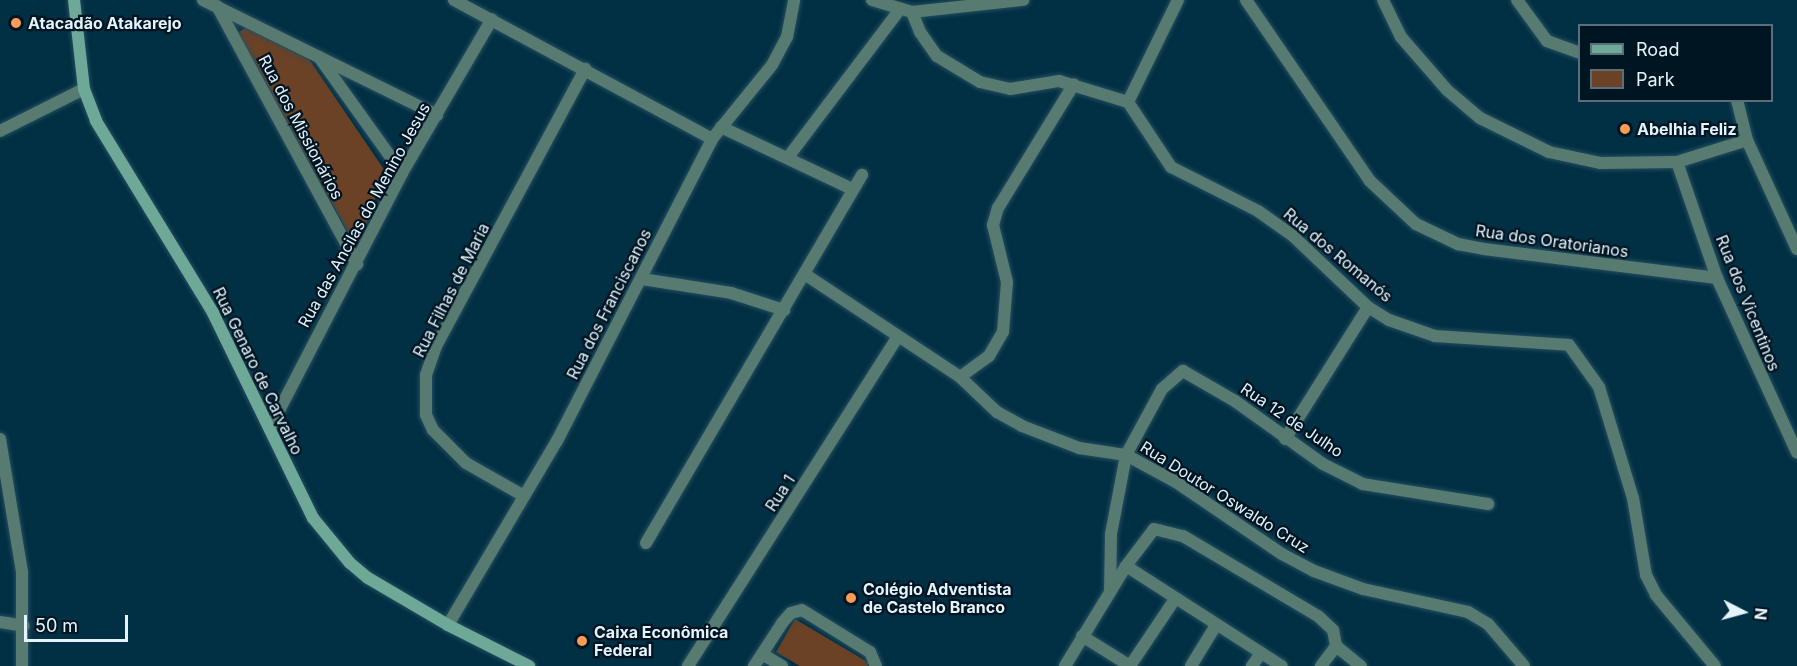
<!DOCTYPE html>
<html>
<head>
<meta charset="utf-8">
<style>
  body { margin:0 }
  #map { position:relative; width:1797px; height:666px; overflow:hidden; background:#012f43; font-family:Inter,sans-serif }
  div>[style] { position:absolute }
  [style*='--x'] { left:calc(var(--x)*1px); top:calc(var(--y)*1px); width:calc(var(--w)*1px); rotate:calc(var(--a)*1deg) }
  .green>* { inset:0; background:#6b4226 }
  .roads { filter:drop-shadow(0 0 2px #254e61) drop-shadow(0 0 2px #254e61) }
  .minor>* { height:12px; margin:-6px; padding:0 6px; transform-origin:6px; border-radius:6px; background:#577b70 }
  .tertiary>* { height:12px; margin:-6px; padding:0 6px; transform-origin:6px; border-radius:6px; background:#577b70 }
  .secondary>* { height:12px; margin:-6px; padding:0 6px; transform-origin:6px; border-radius:6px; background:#6ea997 }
  .dots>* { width:16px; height:16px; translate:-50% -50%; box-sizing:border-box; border:3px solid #001522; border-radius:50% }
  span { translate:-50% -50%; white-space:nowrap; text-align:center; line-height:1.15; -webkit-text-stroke:4.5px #001522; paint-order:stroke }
  .poi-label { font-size:16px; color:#e4f3fc; font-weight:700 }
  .left { translate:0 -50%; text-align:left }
  .street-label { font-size:16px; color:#e4f3fc }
  .legend { position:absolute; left:1578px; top:24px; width:195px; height:78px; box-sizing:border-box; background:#001522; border:2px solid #5b6e79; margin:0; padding:8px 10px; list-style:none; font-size:18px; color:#e4f3fc }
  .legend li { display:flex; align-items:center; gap:12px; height:30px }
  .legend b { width:30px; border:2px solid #5b6e79 }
  .north { position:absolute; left:1713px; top:582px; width:60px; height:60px; -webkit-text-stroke:4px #001522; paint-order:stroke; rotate:96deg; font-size:16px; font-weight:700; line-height:24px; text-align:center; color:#e4f3fc }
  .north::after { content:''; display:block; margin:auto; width:21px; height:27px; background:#e4f3fc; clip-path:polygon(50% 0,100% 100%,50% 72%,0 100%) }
  .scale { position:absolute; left:24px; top:615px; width:104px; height:27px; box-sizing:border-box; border:3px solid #e4f3fc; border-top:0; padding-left:8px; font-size:18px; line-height:21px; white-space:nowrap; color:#e4f3fc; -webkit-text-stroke:4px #001522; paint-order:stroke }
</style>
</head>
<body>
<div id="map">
  <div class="green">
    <i style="clip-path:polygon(246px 27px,307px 56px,385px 171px,360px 242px,354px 243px,238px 33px)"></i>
    <i style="clip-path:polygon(795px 619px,869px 663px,867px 666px,800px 666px,776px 652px)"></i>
  </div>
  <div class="roads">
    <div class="minor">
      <i style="--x:203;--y:0;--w:261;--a:26.2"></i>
      <i style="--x:454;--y:0;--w:293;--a:28.3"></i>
      <i style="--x:872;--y:0;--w:42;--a:16.7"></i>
      <i style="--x:912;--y:12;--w:112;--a:-6.2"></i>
      <i style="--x:1246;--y:0;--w:219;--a:55.6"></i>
      <i style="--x:1370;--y:181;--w:63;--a:43.1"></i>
      <i style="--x:1416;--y:224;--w:47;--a:25.5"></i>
      <i style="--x:1458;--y:244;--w:26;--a:11"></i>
      <i style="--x:1484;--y:249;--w:235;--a:7.1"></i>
      <i style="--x:1383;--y:0;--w:41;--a:64.1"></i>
      <i style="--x:1401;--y:37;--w:70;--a:49"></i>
      <i style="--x:1447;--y:90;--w:43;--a:40.3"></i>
      <i style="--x:1480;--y:118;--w:77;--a:26.2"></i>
      <i style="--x:1549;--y:152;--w:52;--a:12.2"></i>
      <i style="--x:1600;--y:163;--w:77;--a:-0.7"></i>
      <i style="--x:1677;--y:162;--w:73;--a:-17.4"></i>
      <i style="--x:1517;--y:0;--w:51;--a:53.8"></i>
      <i style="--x:1547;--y:41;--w:35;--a:20"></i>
      <i style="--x:217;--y:6;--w:294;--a:61.5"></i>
      <i style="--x:912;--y:12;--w:22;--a:68"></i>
      <i style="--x:920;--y:32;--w:29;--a:55"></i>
      <i style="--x:937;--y:56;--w:50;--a:31.2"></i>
      <i style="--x:980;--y:82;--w:31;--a:13"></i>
      <i style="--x:1010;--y:89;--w:50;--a:-9.3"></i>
      <i style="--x:1059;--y:81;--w:72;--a:16.9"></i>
      <i style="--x:319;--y:57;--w:143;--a:54.4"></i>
      <i style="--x:1737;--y:100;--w:41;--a:76"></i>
      <i style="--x:1747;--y:140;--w:120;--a:65.4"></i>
      <i style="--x:1128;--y:102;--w:78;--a:56.5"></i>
      <i style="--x:1171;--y:167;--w:97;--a:26.8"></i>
      <i style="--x:1258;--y:211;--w:43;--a:35.5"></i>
      <i style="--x:1293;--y:236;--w:103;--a:43.4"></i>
      <i style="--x:1368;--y:307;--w:25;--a:32"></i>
      <i style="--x:1389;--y:320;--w:49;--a:19.2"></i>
      <i style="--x:1435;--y:336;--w:134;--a:3.8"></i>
      <i style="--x:1569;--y:345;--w:52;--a:54.5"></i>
      <i style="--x:1599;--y:387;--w:116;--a:73"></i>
      <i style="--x:1633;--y:498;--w:78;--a:80.4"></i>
      <i style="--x:1646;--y:575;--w:22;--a:63"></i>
      <i style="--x:1656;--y:595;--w:92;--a:50.3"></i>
      <i style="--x:1128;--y:102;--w:114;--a:-63.9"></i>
      <i style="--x:721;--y:127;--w:145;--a:25.3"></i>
      <i style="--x:0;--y:131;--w:94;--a:-26.6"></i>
      <i style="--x:789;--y:156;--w:184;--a:-52.9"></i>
      <i style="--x:1677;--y:162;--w:123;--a:71"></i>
      <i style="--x:1717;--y:278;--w:192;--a:65.4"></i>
      <i style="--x:806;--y:275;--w:185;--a:33.5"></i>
      <i style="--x:960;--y:377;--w:51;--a:43.4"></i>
      <i style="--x:997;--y:412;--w:29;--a:29"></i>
      <i style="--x:1022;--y:426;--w:61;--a:21.1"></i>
      <i style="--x:1079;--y:448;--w:48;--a:8.5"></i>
      <i style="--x:1126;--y:455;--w:57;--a:28.4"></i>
      <i style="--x:1176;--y:482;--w:128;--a:34.2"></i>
      <i style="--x:1282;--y:554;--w:36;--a:28"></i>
      <i style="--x:1314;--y:571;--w:52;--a:20.2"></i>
      <i style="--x:1363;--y:589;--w:107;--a:12.4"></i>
      <i style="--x:1468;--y:612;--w:23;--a:31"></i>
      <i style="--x:1488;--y:624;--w:55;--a:49.4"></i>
      <i style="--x:642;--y:279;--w:90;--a:8.9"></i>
      <i style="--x:731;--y:293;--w:56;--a:17.8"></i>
      <i style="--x:960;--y:377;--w:36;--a:-36"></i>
      <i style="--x:989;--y:356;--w:28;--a:-60"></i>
      <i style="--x:1003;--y:332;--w:50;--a:-85.4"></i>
      <i style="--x:1007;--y:282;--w:59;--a:-103.8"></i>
      <i style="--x:993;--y:225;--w:18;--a:-74"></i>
      <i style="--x:998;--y:208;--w:145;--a:-58.5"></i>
      <i style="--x:270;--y:428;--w:287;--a:-62.6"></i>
      <i style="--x:402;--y:173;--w:178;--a:-59.7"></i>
      <i style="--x:0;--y:439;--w:135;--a:80.6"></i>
      <i style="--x:22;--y:572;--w:94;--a:90"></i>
      <i style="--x:1285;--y:439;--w:156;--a:-57.8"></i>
      <i style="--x:524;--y:496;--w:67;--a:-150.4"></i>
      <i style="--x:466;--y:463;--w:47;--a:-135"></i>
      <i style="--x:433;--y:430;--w:17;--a:-115"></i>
      <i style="--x:426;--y:415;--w:40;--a:-90"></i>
      <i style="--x:426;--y:375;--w:31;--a:-71"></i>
      <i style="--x:436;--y:346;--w:315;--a:-61.7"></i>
      <i style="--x:646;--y:543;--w:427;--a:-59.6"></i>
      <i style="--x:1126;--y:566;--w:185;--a:32.7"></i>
      <i style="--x:1110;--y:592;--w:58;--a:-89"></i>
      <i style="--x:1111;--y:534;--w:80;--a:-79.2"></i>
      <i style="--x:1126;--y:455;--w:75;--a:-61.4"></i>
      <i style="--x:1162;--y:389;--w:28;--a:-41"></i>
      <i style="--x:1183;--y:371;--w:60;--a:30"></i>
      <i style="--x:1235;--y:401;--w:108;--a:35.6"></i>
      <i style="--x:1323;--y:464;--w:45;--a:26.6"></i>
      <i style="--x:1363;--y:484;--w:127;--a:9.1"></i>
      <i style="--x:0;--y:622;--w:24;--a:9"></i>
      <i style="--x:1082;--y:636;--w:57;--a:32"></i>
      <i style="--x:1336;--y:646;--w:32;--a:39"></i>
      <i style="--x:688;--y:666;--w:391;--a:-57.5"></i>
      <i style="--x:754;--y:666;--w:14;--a:-56"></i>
      <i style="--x:782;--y:666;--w:23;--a:-149"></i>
      <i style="--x:762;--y:654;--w:37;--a:-57"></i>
      <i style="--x:782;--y:623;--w:13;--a:-48"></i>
      <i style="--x:791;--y:613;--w:11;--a:-15"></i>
      <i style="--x:802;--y:610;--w:80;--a:31.7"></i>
      <i style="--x:870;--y:652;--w:15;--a:67"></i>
      <i style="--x:1065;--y:666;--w:117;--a:-58.6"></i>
      <i style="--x:1126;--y:566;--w:46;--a:-52.9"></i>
      <i style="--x:1154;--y:529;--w:30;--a:14"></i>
      <i style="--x:1183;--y:536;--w:157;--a:30.7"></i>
      <i style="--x:1318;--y:616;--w:21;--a:43"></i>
      <i style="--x:1333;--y:630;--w:16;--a:79"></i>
      <i style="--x:1130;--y:666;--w:81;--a:-56.1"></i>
      <i style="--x:1191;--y:666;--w:48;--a:-58.6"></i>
      <i style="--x:1252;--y:666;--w:16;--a:-55"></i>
      <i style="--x:1321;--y:666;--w:25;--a:-53"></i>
    </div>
    <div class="tertiary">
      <i style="--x:448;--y:625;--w:214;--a:-59.4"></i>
      <i style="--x:557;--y:441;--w:339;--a:-62.8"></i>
      <i style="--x:712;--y:139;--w:95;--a:-51"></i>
      <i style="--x:772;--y:65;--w:32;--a:-62"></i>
      <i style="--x:787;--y:37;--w:38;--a:-79"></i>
    </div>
    <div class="secondary">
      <i style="--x:74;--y:0;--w:90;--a:83.6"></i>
      <i style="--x:84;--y:89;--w:34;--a:69"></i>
      <i style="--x:96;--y:121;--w:225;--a:58.6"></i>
      <i style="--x:213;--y:313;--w:228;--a:64"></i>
      <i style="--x:313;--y:518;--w:58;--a:50.6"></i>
      <i style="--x:350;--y:563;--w:23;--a:40"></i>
      <i style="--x:368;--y:578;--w:93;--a:30.4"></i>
      <i style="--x:448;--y:625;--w:91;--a:26.8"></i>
    </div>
  </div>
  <div class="dots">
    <i style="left:16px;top:23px;background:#fe9c57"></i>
    <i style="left:1625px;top:129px;background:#fe9c57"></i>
    <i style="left:851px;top:598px;background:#fe9c57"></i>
    <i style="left:582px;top:641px;background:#fe9c57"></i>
  </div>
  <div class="poi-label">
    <span class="left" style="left:28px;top:23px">Atacadão Atakarejo</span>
    <span class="left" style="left:1637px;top:129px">Abelhia Feliz</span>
    <span class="left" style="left:863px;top:598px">Colégio Adventista<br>de Castelo Branco</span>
    <span class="left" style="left:594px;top:641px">Caixa Econômica<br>Federal</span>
  </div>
  <div class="street-label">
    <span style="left:301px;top:127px;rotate:62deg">Rua dos Missionários</span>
    <span style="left:364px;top:215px;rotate:-61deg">Rua das Ancilas do Menino Jesus</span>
    <span style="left:1552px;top:241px;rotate:8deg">Rua dos Oratorianos</span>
    <span style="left:1338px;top:255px;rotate:40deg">Rua dos Romanós</span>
    <span style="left:451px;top:290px;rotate:-63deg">Rua Filhas de Maria</span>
    <span style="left:1748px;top:303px;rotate:68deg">Rua dos Vicentinos</span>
    <span style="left:609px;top:304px;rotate:-63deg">Rua dos Franciscanos</span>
    <span style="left:258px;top:371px;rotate:64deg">Rua Genaro de Carvalho</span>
    <span style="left:1292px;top:420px;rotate:34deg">Rua 12 de Julho</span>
    <span style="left:780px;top:493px;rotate:-57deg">Rua 1</span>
    <span style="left:1225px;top:497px;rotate:32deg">Rua Doutor Oswaldo Cruz</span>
  </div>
  <ul class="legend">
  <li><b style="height:8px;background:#6ea997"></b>Road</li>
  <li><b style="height:16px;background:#6b4226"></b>Park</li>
  </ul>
  <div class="north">N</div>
  <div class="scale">50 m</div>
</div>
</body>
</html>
